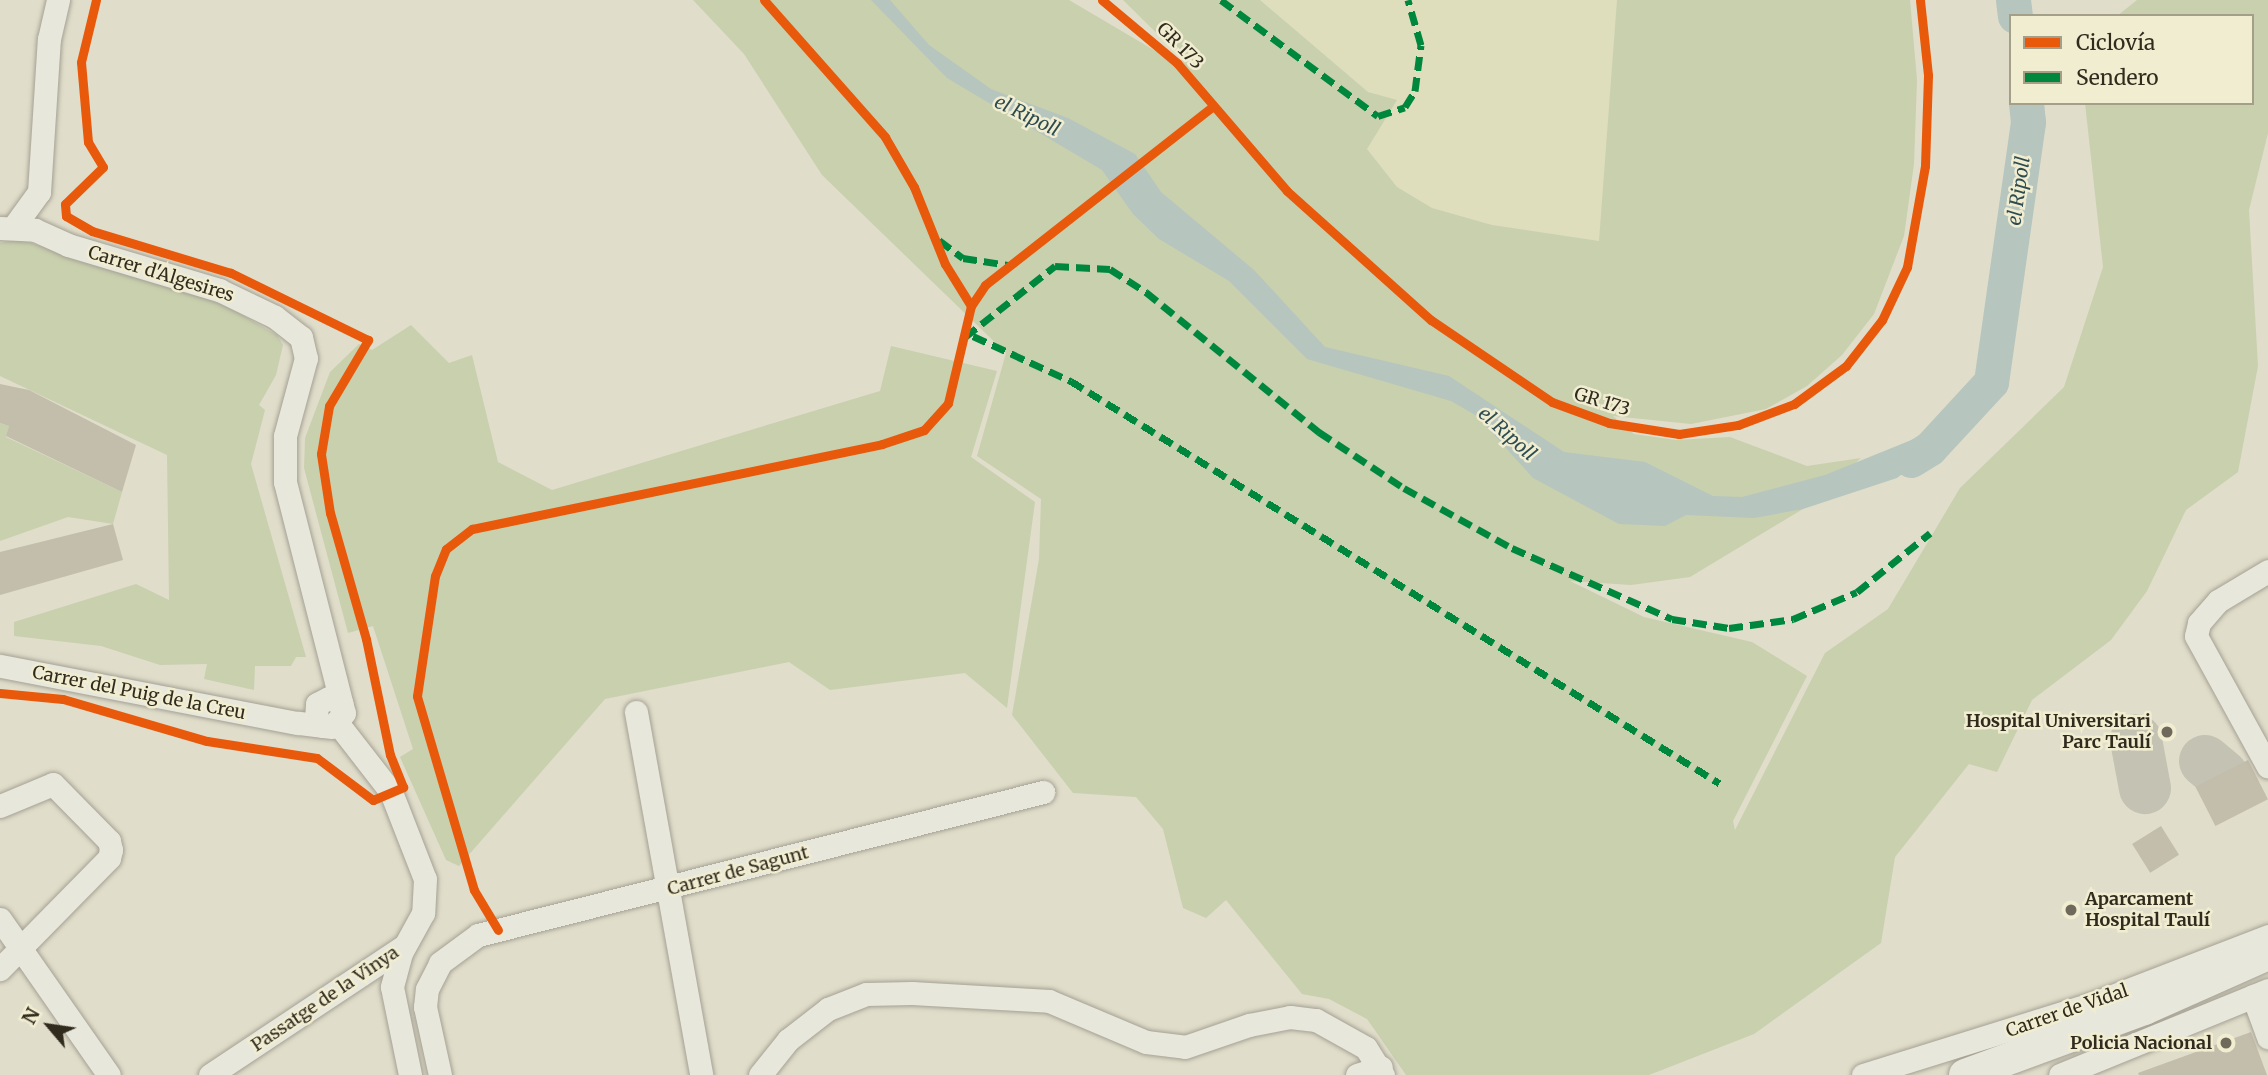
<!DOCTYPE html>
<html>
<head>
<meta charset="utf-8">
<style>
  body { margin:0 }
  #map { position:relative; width:2268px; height:1075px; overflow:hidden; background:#e0ddca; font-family:Merriweather,serif }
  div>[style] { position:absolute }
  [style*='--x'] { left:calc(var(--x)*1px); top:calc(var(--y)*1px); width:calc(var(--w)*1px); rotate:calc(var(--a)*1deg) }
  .farmland>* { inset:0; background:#deddbc }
  .green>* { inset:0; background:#c9d0ae }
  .water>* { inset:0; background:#b6c5be }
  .river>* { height:35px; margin:-17.5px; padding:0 17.5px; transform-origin:17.5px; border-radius:17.5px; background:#b6c5be }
  .taxiway>* { height:52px; margin:-26px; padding:0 26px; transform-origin:26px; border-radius:26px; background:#c4c2b3 }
  .building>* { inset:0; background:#c3bdac; transform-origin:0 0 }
  .roads { filter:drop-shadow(0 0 2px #a5a194) drop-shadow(0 0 2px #a5a194) }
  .street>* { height:23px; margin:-11.5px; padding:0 11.5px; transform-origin:11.5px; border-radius:11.5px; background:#e8e7db }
  .secondary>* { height:32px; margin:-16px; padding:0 16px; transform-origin:16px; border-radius:16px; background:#e8e7db }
  .quiet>* { height:7px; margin-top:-3.5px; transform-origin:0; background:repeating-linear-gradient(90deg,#00873e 0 14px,transparent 0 21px) }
  .cycleway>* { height:9px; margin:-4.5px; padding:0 4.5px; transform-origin:4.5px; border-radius:4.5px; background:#e8590c }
  .dots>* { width:19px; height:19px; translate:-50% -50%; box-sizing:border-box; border:4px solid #f1edd1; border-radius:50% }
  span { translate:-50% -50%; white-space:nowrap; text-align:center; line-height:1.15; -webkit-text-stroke:5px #f1edd1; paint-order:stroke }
  .street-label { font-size:18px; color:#312b1e }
  .poi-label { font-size:18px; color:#312b1e; font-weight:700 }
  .right { translate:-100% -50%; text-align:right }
  .left { translate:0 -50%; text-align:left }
  .water-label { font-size:19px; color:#2e4c50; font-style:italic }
  .legend { position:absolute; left:2009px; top:14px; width:245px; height:91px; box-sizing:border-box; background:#f1edd1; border:2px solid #a49f89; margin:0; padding:9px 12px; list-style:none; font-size:21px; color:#312b1e }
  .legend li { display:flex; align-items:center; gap:14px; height:35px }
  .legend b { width:35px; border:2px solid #a49f89 }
  .north { position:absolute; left:14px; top:991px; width:70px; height:70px; -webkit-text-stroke:5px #f1edd1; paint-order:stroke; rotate:299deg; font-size:19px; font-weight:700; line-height:28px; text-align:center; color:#312b1e }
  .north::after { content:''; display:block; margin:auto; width:24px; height:32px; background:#312b1e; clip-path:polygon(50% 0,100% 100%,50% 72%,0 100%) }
</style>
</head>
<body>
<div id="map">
  <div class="farmland">
    <i style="clip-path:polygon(1260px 0,1617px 0,1600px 241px,1492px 225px,1432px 208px,1397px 187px,1367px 149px,1397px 100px,1368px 92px)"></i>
  </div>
  <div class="green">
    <i style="clip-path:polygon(693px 0,1069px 0,1164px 56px,1185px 61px,1123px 0,1260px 0,1368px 92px,1397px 100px,1367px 149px,1397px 187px,1432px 208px,1492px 225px,1599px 241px,1617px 0,1910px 0,1917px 80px,1914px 164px,1904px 236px,1874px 314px,1842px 355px,1807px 386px,1766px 409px,1691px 424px,1613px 416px,1634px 434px,1676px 440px,1730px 437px,1807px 466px,1861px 458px,1803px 509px,1690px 577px,1631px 585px,1570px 581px,1644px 617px,1752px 642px,1807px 676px,1733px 821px,1735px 830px,1825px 653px,1888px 609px,1960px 488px,2064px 387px,2103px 267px,2085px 103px,2252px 103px,2252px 16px,2117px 16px,2137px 0,2268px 0,2268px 133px,2249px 210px,2258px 366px,2238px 472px,2186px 510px,2147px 591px,2111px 640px,2032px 700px,1997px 772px,1969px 764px,1895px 857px,1881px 943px,1754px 1034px,1649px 1075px,1406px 1075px,1367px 1019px,1329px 999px,1302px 994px,1226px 900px,1206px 918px,1183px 908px,1163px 829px,1136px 797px,1073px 793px,1012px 715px,1039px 559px,1041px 499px,977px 456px,1006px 353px,822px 175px,744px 54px)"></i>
    <i style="clip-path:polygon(18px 239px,219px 302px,277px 335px,283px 345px,276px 375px,259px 405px,265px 410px,251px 464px,306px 657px,296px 657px,291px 666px,255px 666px,254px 690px,204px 679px,207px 664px,160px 665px,101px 646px,14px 636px,14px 622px,136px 584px,169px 600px,167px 455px,0 376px,0 243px)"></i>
    <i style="clip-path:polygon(411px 325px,449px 363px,472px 355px,498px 462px,552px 490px,880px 391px,891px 346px,997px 371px,971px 457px,1035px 502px,1007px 708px,965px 673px,830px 690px,789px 662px,605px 699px,459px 866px,446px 860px,400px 757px,413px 749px,373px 626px,348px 633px,304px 468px,305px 438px,330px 372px,359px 344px,372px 350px)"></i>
    <i style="clip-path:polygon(0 423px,9px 426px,6px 437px,122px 492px,113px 524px,68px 517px,0 541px)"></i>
  </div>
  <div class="water">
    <i style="clip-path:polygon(871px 0,890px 0,929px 45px,991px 89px,1068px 118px,1135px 154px,1161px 192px,1254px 270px,1325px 347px,1449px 376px,1564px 452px,1645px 462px,1713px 496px,1742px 497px,1825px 475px,1951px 424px,1928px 454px,1897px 478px,1803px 509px,1754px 518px,1686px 515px,1665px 526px,1619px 524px,1533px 478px,1477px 416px,1451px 401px,1307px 359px,1229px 281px,1159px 239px,1133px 214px,1102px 170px,947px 78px)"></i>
  </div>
  <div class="river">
    <i style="--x:2013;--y:0;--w:16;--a:83"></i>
    <i style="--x:1911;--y:460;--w:22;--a:-32"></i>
    <i style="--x:1930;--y:448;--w:90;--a:-47.3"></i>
    <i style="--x:1991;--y:382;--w:263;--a:-81.9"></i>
    <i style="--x:2028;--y:122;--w:19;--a:-96"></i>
  </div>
  <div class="taxiway">
    <i style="--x:2136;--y:740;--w:49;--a:79.4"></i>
    <i style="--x:2205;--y:761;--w:23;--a:40"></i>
  </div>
  <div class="building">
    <i style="clip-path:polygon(0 384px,29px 390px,136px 445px,122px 492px,6px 436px,9px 426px,0 423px)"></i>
    <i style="clip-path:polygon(113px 524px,123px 560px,0 595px,0 552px)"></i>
    <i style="left:2248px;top:760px;width:44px;height:59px;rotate:63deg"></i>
    <i style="left:2161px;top:826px;width:34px;height:34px;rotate:58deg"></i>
    <i style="clip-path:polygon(2251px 1032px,2267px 1075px,2139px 1075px,2138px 1073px)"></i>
  </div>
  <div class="roads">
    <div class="street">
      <i style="--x:15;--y:225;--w:41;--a:-54"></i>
      <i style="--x:39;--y:192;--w:153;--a:-86.3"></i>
      <i style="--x:49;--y:39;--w:40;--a:-77"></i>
      <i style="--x:0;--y:228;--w:35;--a:3"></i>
      <i style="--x:35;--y:230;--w:36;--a:24"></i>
      <i style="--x:68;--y:245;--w:158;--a:16.6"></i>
      <i style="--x:219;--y:290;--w:62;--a:25.7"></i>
      <i style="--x:275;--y:317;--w:33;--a:38"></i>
      <i style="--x:301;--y:337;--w:22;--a:77"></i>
      <i style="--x:306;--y:358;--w:81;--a:105.1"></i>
      <i style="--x:285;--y:436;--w:46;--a:90"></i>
      <i style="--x:285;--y:482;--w:238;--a:75.7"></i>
      <i style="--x:344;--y:713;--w:18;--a:131"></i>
      <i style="--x:332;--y:727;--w:35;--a:-173"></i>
      <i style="--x:297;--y:723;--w:302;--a:-169.1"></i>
      <i style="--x:2268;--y:571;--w:58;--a:149"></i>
      <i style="--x:2218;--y:601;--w:29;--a:131"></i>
      <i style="--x:2199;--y:623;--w:13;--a:103"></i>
      <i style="--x:2196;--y:636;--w:149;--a:61.2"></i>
      <i style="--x:636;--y:712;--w:369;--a:79.8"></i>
      <i style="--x:339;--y:725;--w:85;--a:52.2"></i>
      <i style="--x:391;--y:792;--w:93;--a:68.7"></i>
      <i style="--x:425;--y:879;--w:34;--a:93"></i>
      <i style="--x:423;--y:913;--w:46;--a:118.8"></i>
      <i style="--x:401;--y:953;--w:35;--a:105"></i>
      <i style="--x:392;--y:987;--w:90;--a:78.4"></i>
      <i style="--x:323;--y:726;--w:10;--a:-135"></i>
      <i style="--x:316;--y:719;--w:15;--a:-86"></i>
      <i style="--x:317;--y:704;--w:13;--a:-27"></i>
      <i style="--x:329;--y:698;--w:14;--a:25"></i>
      <i style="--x:0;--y:806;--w:57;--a:-22.5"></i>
      <i style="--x:53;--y:784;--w:80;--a:45.5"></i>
      <i style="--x:109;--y:841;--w:9;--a:77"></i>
      <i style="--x:111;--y:850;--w:8;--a:104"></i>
      <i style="--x:109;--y:858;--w:156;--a:134.5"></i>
      <i style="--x:0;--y:919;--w:190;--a:55.1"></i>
      <i style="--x:2253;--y:996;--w:44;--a:69.9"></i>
      <i style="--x:210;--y:1075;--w:233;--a:-33.6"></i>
      <i style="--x:440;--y:1075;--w:70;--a:-102.4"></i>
      <i style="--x:425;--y:1007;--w:18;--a:-84"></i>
      <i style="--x:427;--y:989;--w:29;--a:-63"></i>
      <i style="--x:440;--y:963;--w:47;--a:-36.4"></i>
      <i style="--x:478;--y:935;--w:583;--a:-14.2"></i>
      <i style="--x:760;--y:1075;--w:45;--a:-51.3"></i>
      <i style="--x:788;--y:1040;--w:51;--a:-37.8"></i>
      <i style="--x:828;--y:1009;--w:41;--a:-21.5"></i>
      <i style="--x:866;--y:994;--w:46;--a:-1.2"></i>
      <i style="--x:912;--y:993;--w:137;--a:3.3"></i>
      <i style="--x:1049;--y:1001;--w:105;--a:22.9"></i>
      <i style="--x:1146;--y:1042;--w:39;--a:7"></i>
      <i style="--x:1185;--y:1047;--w:68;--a:-19"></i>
      <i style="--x:1249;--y:1025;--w:42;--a:-11"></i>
      <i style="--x:1290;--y:1017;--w:26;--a:7"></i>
      <i style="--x:1316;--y:1020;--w:57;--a:29.2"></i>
      <i style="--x:1366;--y:1048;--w:32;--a:58"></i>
      <i style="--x:1357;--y:1075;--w:25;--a:-18"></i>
      <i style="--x:1863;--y:1075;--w:245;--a:-17.3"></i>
      <i style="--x:2097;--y:1002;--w:183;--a:-21.1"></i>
      <i style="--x:2060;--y:1075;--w:225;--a:-22.2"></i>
    </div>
    <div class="secondary">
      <i style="--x:1965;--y:1075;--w:191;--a:-20.2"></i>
      <i style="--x:2144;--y:1009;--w:136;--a:-23.9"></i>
    </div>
  </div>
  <div class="quiet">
    <i style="--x:1221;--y:0;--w:195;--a:36.5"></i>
    <i style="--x:1378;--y:116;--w:28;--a:-18"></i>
    <i style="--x:1405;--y:107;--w:19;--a:-58"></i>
    <i style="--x:1415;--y:91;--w:46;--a:-82.6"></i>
    <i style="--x:1421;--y:45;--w:47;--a:-106.1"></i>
    <i style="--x:939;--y:240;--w:30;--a:37"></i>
    <i style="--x:963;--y:258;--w:47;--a:8.7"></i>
    <i style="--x:973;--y:336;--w:108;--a:24.7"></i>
    <i style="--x:1071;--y:381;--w:763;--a:31.81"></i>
    <i style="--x:965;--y:337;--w:115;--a:-38.3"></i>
    <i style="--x:1055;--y:266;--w:55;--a:3.1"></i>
    <i style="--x:1110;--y:269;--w:43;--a:32.6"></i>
    <i style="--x:1146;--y:292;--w:223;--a:39"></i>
    <i style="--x:1319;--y:432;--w:102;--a:33.4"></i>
    <i style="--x:1404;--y:488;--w:124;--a:29.1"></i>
    <i style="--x:1512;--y:548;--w:175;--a:23.9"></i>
    <i style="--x:1672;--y:619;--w:58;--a:9"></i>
    <i style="--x:1729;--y:628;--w:65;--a:-8"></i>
    <i style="--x:1793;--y:619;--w:69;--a:-22.9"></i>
    <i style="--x:1857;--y:592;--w:94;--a:-38.9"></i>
  </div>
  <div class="cycleway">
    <i style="--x:764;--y:0;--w:183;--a:48.5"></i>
    <i style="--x:885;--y:137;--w:58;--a:59.9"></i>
    <i style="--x:914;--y:187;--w:83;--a:68.1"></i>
    <i style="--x:945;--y:264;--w:49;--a:58.2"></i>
    <i style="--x:1102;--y:0;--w:98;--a:40"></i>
    <i style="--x:1177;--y:63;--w:169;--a:49.3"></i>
    <i style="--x:1287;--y:191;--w:193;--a:41.9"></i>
    <i style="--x:1431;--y:320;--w:146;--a:34.1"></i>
    <i style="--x:1552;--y:402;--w:61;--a:20.2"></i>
    <i style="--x:1609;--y:423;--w:71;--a:8.9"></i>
    <i style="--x:1679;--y:434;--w:60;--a:-8.7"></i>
    <i style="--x:1738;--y:425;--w:60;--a:-20.6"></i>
    <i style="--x:1794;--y:404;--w:64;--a:-36.2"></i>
    <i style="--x:1846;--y:366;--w:58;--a:-52"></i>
    <i style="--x:1882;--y:320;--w:59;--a:-64.7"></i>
    <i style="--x:1907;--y:267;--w:103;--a:-79.9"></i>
    <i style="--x:1925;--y:166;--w:91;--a:-88.1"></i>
    <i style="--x:1928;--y:75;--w:75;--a:-96.1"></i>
    <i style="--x:0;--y:693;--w:63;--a:5.4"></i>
    <i style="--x:63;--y:699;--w:150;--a:16.3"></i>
    <i style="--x:207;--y:741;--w:111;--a:8.8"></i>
    <i style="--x:317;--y:758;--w:70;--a:36.9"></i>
    <i style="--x:373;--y:800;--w:33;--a:-23"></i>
    <i style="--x:403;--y:787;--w:35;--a:-112"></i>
    <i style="--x:390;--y:755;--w:118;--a:-101.7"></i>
    <i style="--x:366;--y:639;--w:131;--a:-105.9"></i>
    <i style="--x:330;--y:513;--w:60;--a:-98.7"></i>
    <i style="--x:321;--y:454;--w:49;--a:-80.5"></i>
    <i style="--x:329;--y:406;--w:77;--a:-59.4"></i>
    <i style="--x:368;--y:340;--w:153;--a:-153.9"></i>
    <i style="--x:231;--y:273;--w:145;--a:-163.2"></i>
    <i style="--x:92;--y:231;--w:30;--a:-150"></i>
    <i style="--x:66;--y:216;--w:12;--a:-95"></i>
    <i style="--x:65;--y:204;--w:53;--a:-44.2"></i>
    <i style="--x:103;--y:167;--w:29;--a:-121"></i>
    <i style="--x:88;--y:142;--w:80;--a:-95"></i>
    <i style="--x:81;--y:62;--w:64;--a:-76.4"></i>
    <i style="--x:498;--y:930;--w:47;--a:-121"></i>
    <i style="--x:474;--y:890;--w:202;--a:-106.4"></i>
    <i style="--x:417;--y:696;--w:121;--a:-81.5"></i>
    <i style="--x:435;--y:576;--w:29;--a:-68"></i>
    <i style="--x:446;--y:549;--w:33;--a:-38"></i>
    <i style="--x:472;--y:529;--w:419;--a:-11.7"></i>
    <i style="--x:882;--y:444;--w:44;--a:-18.4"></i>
    <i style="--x:924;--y:430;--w:36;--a:-48"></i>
    <i style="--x:948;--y:403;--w:100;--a:-76.7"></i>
    <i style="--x:971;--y:306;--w:25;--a:-56"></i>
    <i style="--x:985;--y:285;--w:290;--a:-38.1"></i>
  </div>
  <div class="dots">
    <i style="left:2167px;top:732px;background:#6e695a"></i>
    <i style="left:2071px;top:910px;background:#6e695a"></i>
    <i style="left:2226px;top:1043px;background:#6e695a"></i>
  </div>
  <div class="street-label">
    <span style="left:1180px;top:46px;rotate:45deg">GR 173</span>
    <span style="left:161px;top:274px;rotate:17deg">Carrer d'Algesires</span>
    <span style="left:1602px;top:402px;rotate:17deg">GR 173</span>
    <span style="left:139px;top:693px;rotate:11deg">Carrer del Puig de la Creu</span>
    <span style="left:738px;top:871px;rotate:-15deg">Carrer de Sagunt</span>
    <span style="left:325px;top:999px;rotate:-34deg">Passatge de la Vinya</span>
    <span style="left:2067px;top:1011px;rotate:-19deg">Carrer de Vidal</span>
  </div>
  <div class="poi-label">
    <span class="right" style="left:2151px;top:732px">Hospital Universitari<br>Parc Taulí</span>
    <span class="left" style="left:2085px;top:910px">Aparcament<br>Hospital Taulí</span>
    <span class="right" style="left:2212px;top:1043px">Policia Nacional</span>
  </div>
  <div class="water-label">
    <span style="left:1027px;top:116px;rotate:26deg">el Ripoll</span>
    <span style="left:2019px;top:191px;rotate:-82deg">el Ripoll</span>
    <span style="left:1507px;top:434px;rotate:42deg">el Ripoll</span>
  </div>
  <ul class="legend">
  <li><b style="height:9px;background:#e8590c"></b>Ciclovía</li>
  <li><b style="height:9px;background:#00873e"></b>Sendero</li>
  </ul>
  <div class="north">N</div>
</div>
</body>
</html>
